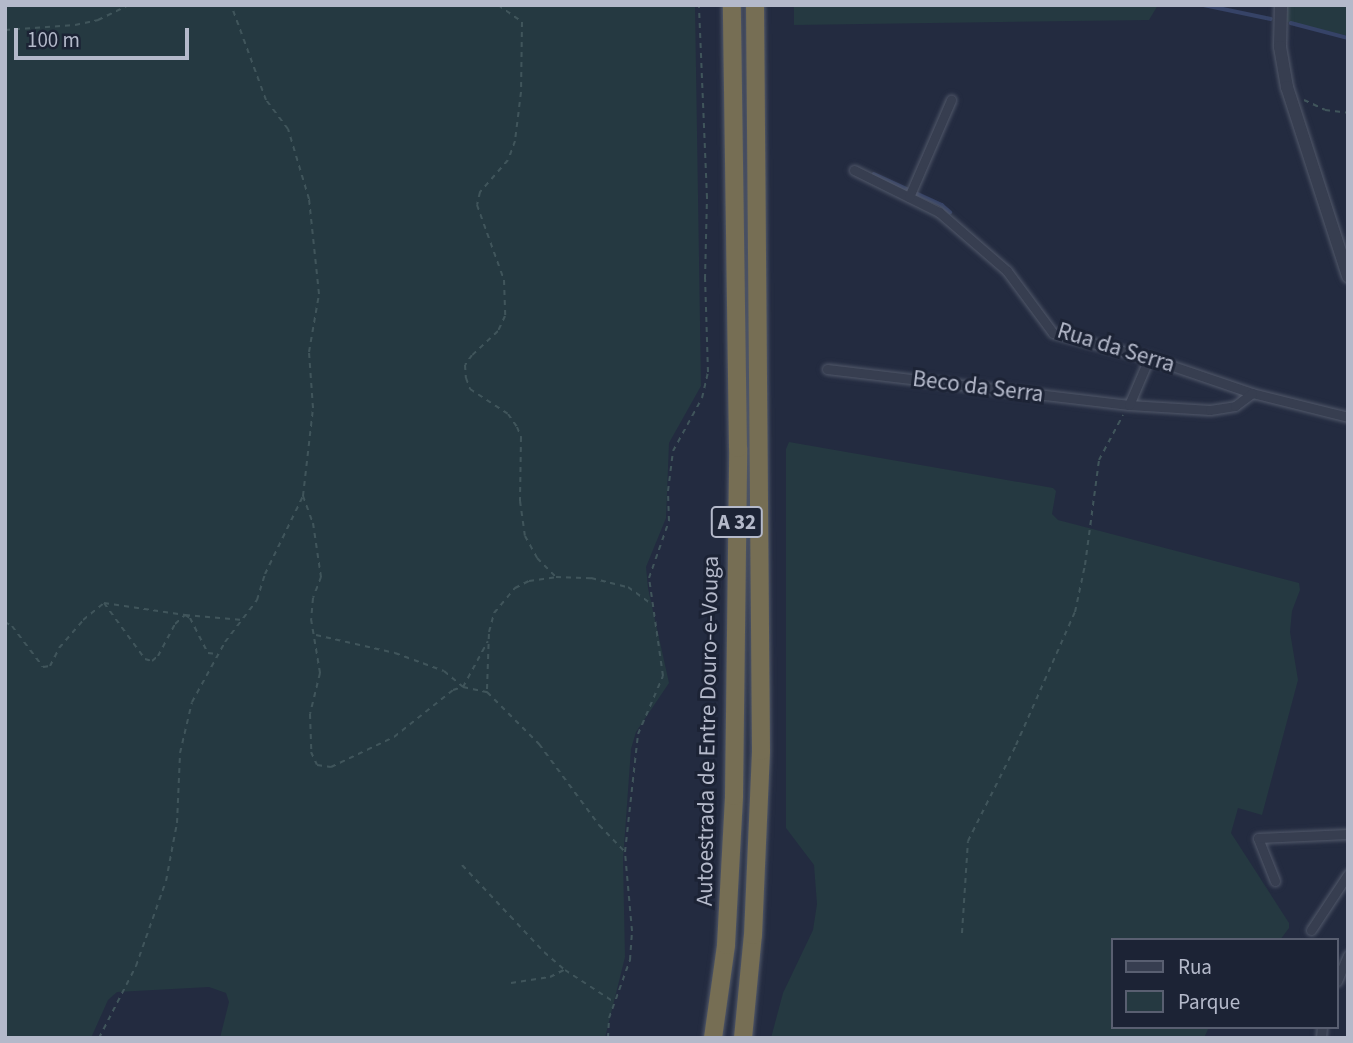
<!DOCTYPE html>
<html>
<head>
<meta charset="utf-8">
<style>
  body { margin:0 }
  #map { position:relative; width:1353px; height:1043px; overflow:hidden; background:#232b40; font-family:"Source Sans 3",sans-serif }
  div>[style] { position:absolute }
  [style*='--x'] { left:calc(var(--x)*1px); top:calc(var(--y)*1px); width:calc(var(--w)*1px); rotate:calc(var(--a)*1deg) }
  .green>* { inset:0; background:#253941 }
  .stream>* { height:3.5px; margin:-1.75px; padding:0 1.75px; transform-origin:1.75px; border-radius:1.75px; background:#364367 }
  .path>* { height:2px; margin-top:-1px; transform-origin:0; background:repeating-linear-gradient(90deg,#40555b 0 5px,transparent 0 10px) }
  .roads { filter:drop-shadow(0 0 2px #52596a) drop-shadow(0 0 2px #52596a) }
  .minor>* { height:9px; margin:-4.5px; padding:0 4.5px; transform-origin:4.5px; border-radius:4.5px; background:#373e50 }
  .tertiary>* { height:12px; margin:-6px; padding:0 6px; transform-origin:6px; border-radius:6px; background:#373e50 }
  .motorway>* { height:18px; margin:-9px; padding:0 9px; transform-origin:9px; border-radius:9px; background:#766e54 }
  span { translate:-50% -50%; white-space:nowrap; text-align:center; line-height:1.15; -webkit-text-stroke:6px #1c2335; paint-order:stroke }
  .shield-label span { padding:2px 5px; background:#1c2335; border:2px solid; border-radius:5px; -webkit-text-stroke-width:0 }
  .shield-label { font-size:21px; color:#b4b9ca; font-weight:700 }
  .street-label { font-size:23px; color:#b4b9ca }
  .frame { position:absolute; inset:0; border:7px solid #b4b9ca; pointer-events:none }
  .legend { position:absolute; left:1111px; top:938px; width:228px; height:91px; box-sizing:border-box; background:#1c2335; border:2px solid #595f71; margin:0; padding:9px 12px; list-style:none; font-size:21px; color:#b4b9ca }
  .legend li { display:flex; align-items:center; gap:14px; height:35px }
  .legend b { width:35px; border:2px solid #595f71 }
  .scale { position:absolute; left:14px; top:28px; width:175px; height:32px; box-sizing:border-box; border:4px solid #b4b9ca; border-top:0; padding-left:9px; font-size:21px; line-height:24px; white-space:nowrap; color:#b4b9ca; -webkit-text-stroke:5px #1c2335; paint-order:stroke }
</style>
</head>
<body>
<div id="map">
  <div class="green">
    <i style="clip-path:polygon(5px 5px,695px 5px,701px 386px,669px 443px,666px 518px,646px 567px,648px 588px,669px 683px,636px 732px,631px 749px,623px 860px,625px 957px,605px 1038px,220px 1038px,229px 1002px,226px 993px,209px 987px,117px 992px,108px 1000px,91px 1038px,5px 1038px)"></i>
    <i style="clip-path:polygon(794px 5px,1158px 5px,1149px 20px,794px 25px)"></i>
    <i style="clip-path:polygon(1286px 5px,1348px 5px,1348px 36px,1285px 21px)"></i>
    <i style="clip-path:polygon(789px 442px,1053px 488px,1056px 491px,1052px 514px,1058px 520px,1299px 583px,1300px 590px,1292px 611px,1290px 632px,1298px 680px,1262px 815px,1238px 808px,1231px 833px,1289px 923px,1289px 928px,1280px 940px,1113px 940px,1113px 1027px,1209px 1027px,1204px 1038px,771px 1038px,783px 993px,813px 930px,817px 904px,814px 865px,786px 828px,786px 449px)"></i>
  </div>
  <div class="stream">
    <i style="--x:1204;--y:5;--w:68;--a:11.8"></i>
    <i style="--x:1291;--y:23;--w:59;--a:14.7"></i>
    <i style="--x:874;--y:174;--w:75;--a:24.5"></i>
    <i style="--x:942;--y:205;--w:11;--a:41"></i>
  </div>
  <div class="path">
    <i style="--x:498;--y:5;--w:29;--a:35"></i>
    <i style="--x:522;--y:22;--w:70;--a:90.8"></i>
    <i style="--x:521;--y:92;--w:49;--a:97"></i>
    <i style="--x:515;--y:141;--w:20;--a:110"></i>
    <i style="--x:508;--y:160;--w:43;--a:131.2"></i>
    <i style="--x:480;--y:192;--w:13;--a:103"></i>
    <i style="--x:477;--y:205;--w:80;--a:70.2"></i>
    <i style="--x:504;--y:280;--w:36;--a:88"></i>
    <i style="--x:505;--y:316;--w:17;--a:115"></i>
    <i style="--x:498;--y:331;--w:35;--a:137"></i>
    <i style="--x:472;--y:355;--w:12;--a:125"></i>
    <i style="--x:465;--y:365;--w:13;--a:86"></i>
    <i style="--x:466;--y:378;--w:12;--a:70"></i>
    <i style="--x:470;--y:389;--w:45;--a:33.3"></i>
    <i style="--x:508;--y:414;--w:16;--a:55"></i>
    <i style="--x:517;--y:427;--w:11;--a:68"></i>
    <i style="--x:521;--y:437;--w:64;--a:90.9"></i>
    <i style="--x:520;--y:501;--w:35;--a:82"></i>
    <i style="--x:525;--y:536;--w:25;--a:61"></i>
    <i style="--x:537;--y:558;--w:27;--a:45"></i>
    <i style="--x:5;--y:30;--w:70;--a:-4.1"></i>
    <i style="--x:75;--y:25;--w:24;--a:-12"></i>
    <i style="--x:98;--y:20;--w:34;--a:-26"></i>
    <i style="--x:1304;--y:100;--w:23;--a:25"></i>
    <i style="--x:1325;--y:110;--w:23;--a:7"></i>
    <i style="--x:303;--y:496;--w:29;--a:70"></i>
    <i style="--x:313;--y:523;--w:55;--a:81.6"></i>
    <i style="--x:321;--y:577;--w:22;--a:111"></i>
    <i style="--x:313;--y:598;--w:21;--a:95"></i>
    <i style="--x:311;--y:619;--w:55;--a:80.5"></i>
    <i style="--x:320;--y:673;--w:42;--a:103.7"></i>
    <i style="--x:310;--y:714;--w:38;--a:88"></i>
    <i style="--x:311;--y:752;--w:14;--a:65"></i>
    <i style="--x:317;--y:765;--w:14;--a:8"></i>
    <i style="--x:331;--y:767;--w:70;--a:-25.5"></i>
    <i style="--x:394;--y:737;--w:75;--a:-38.5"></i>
    <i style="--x:453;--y:690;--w:10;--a:-17"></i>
    <i style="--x:463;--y:687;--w:25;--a:12"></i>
    <i style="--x:487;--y:692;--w:74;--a:45"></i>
    <i style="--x:539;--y:744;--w:101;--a:53.5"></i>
    <i style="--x:599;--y:825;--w:36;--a:46"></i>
    <i style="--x:104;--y:603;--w:82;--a:8.4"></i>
    <i style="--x:185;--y:615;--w:58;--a:4.9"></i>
    <i style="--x:5;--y:622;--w:8;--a:30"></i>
    <i style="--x:12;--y:626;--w:51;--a:52.9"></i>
    <i style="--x:43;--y:667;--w:7;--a:-8"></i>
    <i style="--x:50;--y:666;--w:20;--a:-63"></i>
    <i style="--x:59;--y:648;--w:37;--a:-49"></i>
    <i style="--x:83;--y:620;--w:27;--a:-39"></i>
    <i style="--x:104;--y:603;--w:69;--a:53.8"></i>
    <i style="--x:145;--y:659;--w:7;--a:16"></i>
    <i style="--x:152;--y:661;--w:8;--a:-40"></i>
    <i style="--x:158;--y:656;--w:36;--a:-62"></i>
    <i style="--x:175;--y:624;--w:13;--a:-42"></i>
    <i style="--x:185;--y:615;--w:6;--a:31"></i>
    <i style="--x:190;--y:618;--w:39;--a:63"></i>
    <i style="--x:208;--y:653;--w:9;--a:6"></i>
    <i style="--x:316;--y:635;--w:81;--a:12.8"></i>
    <i style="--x:395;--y:653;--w:52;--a:20.2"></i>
    <i style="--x:444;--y:671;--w:25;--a:40"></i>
    <i style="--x:463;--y:687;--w:52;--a:-61.5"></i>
    <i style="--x:487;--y:689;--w:57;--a:-88"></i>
    <i style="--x:489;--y:632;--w:20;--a:-75"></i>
    <i style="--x:494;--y:613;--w:33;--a:-50"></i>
    <i style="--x:515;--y:588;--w:16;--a:-27"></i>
    <i style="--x:529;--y:581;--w:27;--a:-8"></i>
    <i style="--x:556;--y:577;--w:35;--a:2"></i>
    <i style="--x:591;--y:578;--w:38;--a:14"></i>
    <i style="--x:628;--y:587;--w:31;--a:36"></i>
    <i style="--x:462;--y:865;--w:120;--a:46.7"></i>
    <i style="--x:544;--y:952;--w:28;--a:41"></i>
    <i style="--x:565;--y:970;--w:59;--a:33.1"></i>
    <i style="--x:962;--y:933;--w:92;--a:-86.3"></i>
    <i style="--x:968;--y:841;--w:107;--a:-63.4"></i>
    <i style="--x:1016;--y:745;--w:145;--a:-66.1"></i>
    <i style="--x:1075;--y:612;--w:48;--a:-78"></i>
    <i style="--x:1085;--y:565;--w:106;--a:-82.4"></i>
    <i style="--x:1099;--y:460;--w:51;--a:-61.9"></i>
    <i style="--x:511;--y:983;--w:39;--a:-9"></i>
    <i style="--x:550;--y:977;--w:16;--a:-27"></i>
    <i style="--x:99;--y:1038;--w:81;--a:-62.8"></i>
    <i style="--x:136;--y:966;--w:90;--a:-70.6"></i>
    <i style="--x:166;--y:881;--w:59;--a:-79.3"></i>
    <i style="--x:177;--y:823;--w:70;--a:-87.5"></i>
    <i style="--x:180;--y:753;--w:52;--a:-76.8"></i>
    <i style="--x:192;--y:702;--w:68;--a:-61.2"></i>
    <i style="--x:225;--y:642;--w:53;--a:-52.7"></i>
    <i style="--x:257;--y:600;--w:27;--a:-73"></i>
    <i style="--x:265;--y:574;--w:87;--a:-64"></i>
    <i style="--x:303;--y:496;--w:89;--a:-83.5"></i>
    <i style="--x:313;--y:408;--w:56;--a:-94.1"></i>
    <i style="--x:309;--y:352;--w:59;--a:-80.2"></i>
    <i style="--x:319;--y:294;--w:96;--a:-96"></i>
    <i style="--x:309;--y:199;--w:73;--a:-106.7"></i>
    <i style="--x:288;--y:129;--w:36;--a:-127"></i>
    <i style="--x:266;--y:100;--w:101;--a:-110.2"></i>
    <i style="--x:608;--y:1038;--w:20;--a:-87"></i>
    <i style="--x:609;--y:1018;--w:62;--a:-70.1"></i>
    <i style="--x:630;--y:960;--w:29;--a:-86"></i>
    <i style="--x:632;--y:931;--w:79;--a:-95.1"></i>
    <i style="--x:625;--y:852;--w:119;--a:-83.7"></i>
    <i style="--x:638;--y:734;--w:63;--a:-66.7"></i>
    <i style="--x:663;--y:676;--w:99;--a:-98.1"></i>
    <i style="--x:649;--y:578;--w:60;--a:-70.7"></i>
    <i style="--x:669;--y:521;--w:30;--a:-92"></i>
    <i style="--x:668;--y:491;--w:40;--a:-82.9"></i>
    <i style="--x:673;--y:451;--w:60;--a:-61.3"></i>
    <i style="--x:702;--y:398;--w:27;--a:-77"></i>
    <i style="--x:708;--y:372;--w:93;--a:-91.8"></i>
    <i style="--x:705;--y:279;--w:81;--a:-88.6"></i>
    <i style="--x:707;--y:198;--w:193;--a:-92.4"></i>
  </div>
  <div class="roads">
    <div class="minor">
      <i style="--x:854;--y:170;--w:95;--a:26.3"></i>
      <i style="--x:939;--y:212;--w:90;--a:40.9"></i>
      <i style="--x:1007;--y:271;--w:77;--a:53.4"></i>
      <i style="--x:1053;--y:333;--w:99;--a:14.6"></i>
      <i style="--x:1149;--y:358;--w:109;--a:18.8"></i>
      <i style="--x:1252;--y:393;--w:99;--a:14"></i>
      <i style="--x:909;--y:197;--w:106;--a:-66.6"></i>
      <i style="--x:827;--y:369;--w:304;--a:6.8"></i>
      <i style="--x:1129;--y:405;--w:81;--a:3.5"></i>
      <i style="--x:1210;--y:410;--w:25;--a:-9"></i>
      <i style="--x:1235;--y:406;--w:21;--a:-37"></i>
      <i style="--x:1129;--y:405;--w:51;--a:-66.9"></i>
      <i style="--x:1275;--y:881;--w:46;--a:-111.6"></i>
      <i style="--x:1258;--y:838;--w:90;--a:-2.5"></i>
      <i style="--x:1311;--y:930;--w:67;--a:-56.5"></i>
      <i style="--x:1337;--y:981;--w:28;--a:-67"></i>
      <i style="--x:1321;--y:1038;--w:11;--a:-85"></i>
    </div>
    <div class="tertiary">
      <i style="--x:1281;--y:5;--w:42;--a:91.4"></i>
      <i style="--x:1280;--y:47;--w:41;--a:80.1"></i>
      <i style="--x:1287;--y:87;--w:199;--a:72.1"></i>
    </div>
    <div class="motorway">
      <i style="--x:713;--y:1038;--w:94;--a:-82"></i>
      <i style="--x:726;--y:945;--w:149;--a:-86.9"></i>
      <i style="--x:734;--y:796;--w:348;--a:-89.3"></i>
      <i style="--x:738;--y:448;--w:443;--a:-90.8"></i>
      <i style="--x:743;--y:1038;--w:103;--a:-84.5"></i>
      <i style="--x:753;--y:935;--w:184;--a:-87.5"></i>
      <i style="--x:761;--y:751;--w:746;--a:-90.46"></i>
    </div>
  </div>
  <div class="shield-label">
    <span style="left:737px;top:522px">A 32</span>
  </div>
  <div class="street-label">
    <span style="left:1116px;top:348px;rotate:17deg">Rua da Serra</span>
    <span style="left:978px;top:387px;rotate:7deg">Beco da Serra</span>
    <span style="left:708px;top:731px;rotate:-89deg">Autoestrada de Entre Douro-e-Vouga</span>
  </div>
  <div class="frame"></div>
  <ul class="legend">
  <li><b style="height:9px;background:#373e50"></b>Rua</li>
  <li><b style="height:19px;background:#253941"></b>Parque</li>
  </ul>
  <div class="scale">100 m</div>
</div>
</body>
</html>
